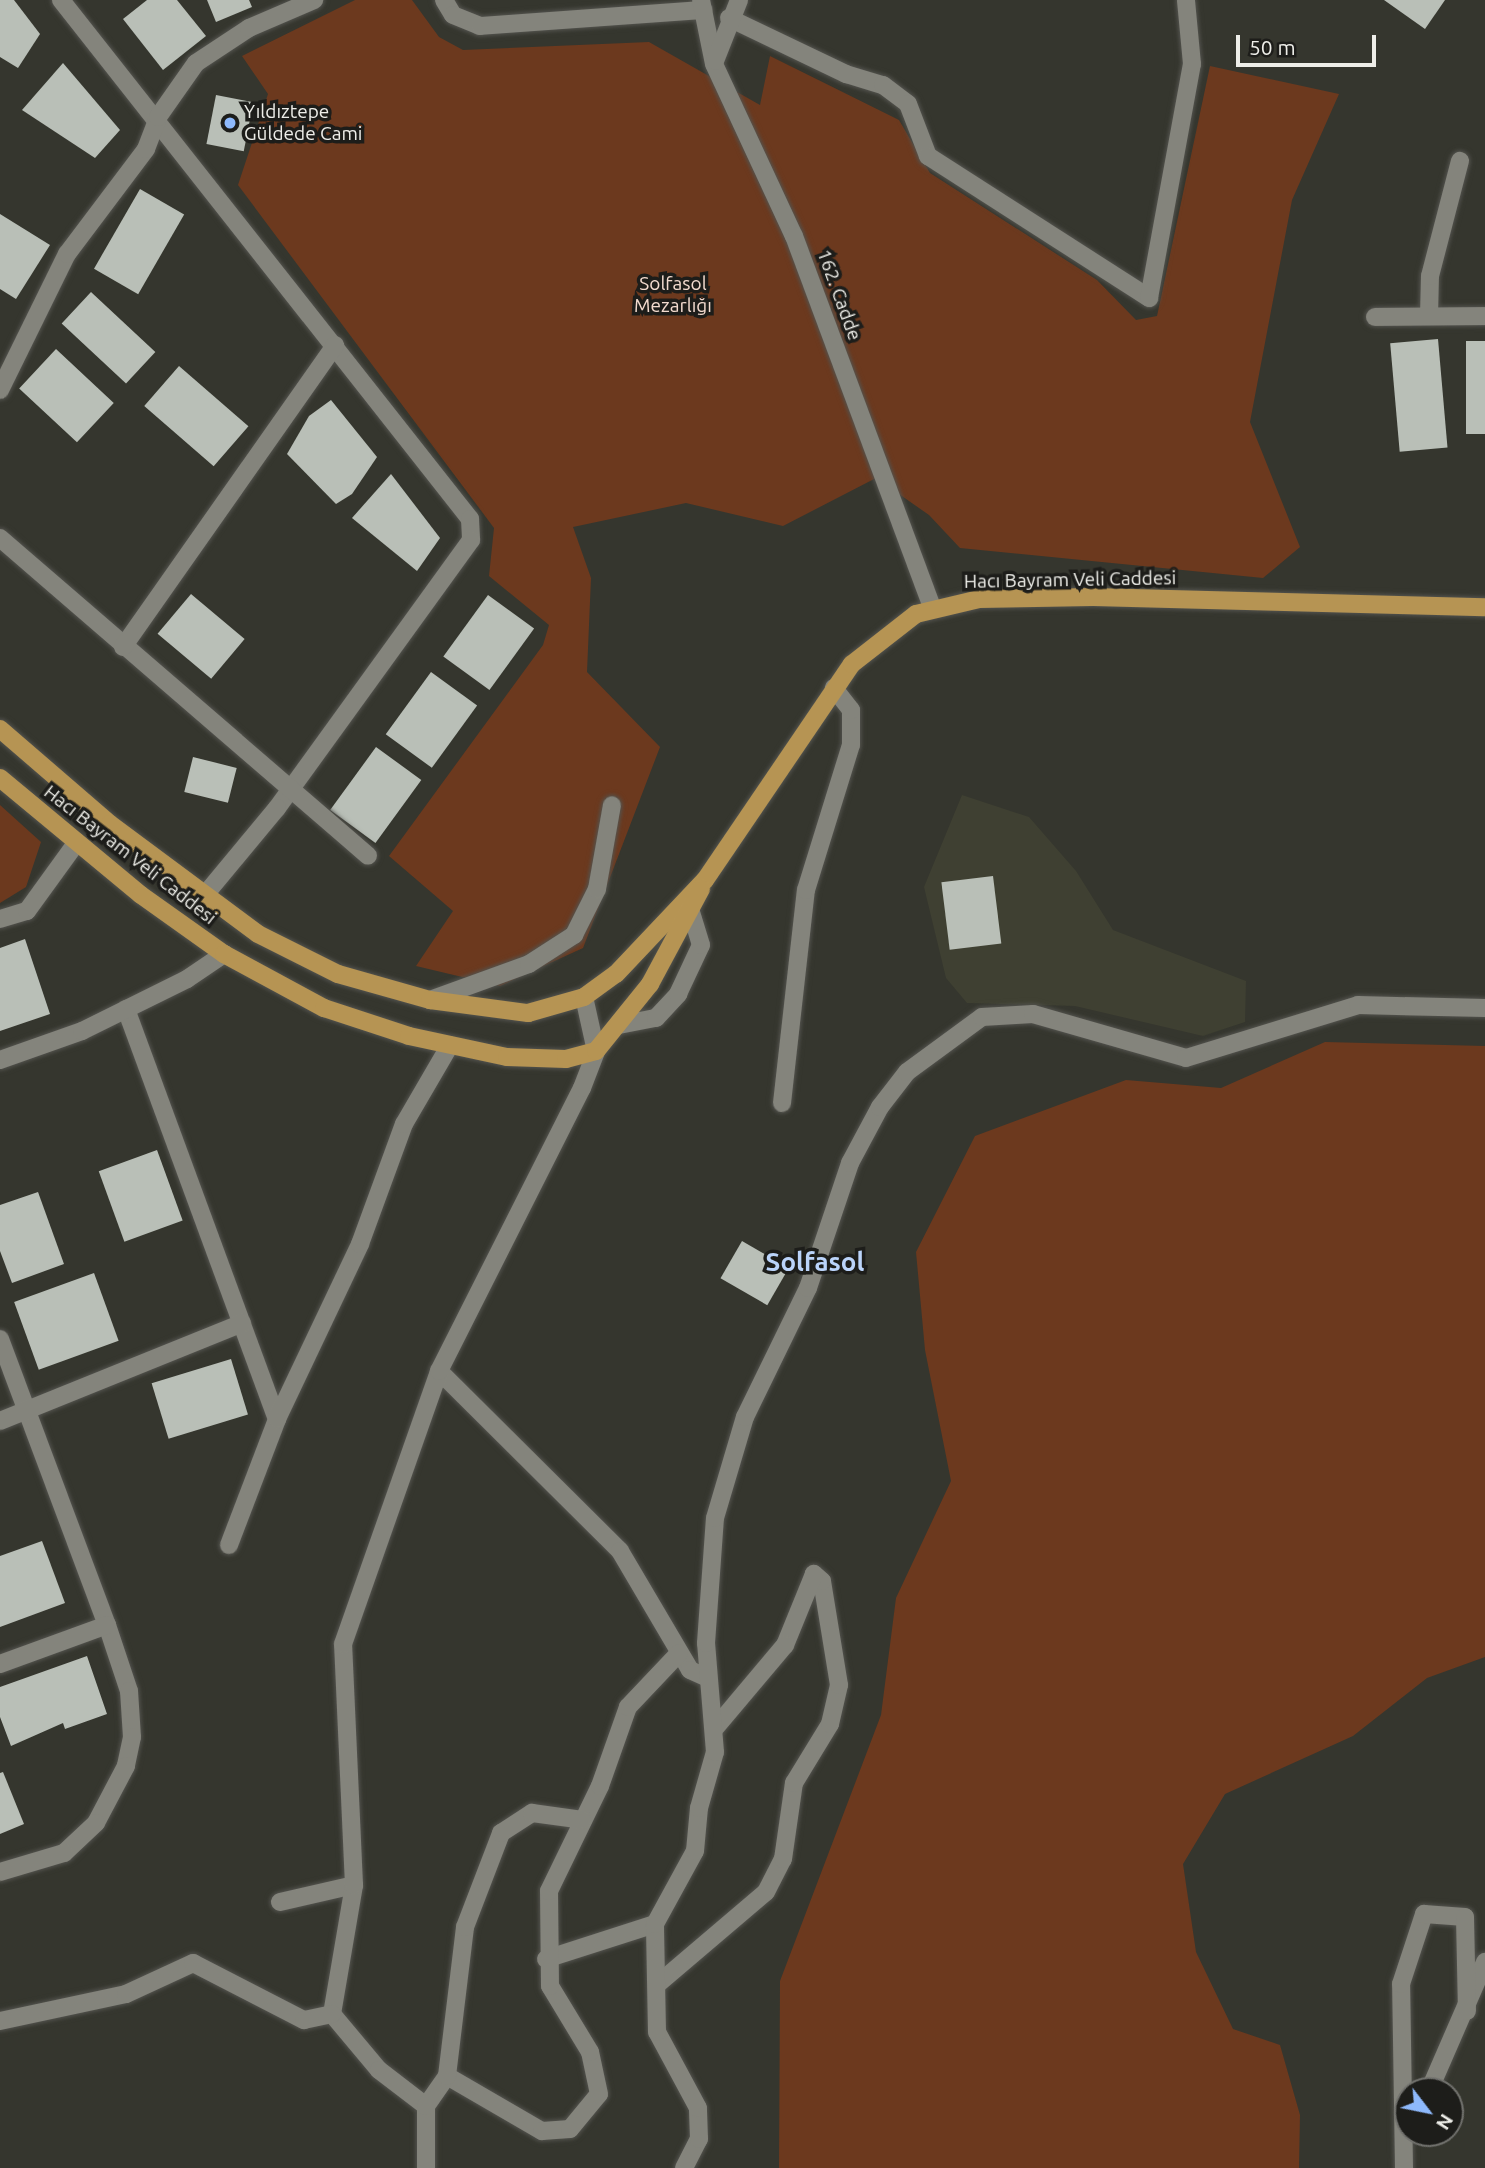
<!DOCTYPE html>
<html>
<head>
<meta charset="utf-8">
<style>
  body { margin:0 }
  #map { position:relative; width:1485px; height:2168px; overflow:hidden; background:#35362e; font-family:Ubuntu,sans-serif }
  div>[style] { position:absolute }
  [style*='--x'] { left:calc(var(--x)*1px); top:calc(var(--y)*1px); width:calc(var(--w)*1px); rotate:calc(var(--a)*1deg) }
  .built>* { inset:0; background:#3f4032 }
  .green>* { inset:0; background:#6c391e }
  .building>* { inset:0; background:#b9bfb7; transform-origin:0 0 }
  .roads { filter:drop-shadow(0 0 2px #53534e) drop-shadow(0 0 2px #53534e) }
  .minor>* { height:18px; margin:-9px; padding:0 9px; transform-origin:9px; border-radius:9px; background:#84847c }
  .major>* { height:18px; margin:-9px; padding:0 9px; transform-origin:9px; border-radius:9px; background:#b69453 }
  .dots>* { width:19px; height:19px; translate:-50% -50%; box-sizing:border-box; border:4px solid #1d1d1a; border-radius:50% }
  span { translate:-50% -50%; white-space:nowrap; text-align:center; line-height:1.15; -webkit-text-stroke:7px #1d1d1a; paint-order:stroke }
  .poi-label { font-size:19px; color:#eeeee9 }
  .left { translate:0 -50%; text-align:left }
  .park-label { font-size:19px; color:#f3dbcf }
  .street-label { font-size:19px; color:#eeeee9 }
  .district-label { font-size:26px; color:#bbd4fa; font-weight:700 }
  .north { position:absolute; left:1394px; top:2077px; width:70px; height:70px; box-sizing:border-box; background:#1d1d1a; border:2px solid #71716d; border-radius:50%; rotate:122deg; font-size:19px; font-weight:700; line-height:28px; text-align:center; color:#eeeee9 }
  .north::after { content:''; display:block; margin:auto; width:24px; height:32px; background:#8eb9fc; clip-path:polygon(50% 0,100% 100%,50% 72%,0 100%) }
  .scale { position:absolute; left:1236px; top:35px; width:140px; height:32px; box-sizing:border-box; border:4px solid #eeeee9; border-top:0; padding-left:9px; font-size:21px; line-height:24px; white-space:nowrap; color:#eeeee9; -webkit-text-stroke:5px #1d1d1a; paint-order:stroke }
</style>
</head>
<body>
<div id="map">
  <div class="built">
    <i style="clip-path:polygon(962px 795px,1029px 817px,1076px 871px,1113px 930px,1246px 981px,1245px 1022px,1203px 1036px,1075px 1006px,967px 1003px,946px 978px,924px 887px)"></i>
  </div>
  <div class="green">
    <i style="clip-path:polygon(355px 0,412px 0,439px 37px,463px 50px,649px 42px,760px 105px,770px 56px,899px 120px,930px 173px,1097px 280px,1136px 320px,1157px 316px,1210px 66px,1339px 94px,1292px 200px,1250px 422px,1300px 547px,1263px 578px,960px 548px,929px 515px,876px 478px,783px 526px,686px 503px,573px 527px,591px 578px,587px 672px,660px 747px,583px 948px,500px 986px,416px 966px,453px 911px,389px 856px,543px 645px,549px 625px,489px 576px,494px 528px,238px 185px,268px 94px,242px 56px)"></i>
    <i style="clip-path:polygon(0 805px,41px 842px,26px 887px,0 903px)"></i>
    <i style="clip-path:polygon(1325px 1042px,1485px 1046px,1485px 1657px,1427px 1678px,1353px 1736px,1225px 1794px,1183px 1864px,1196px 1952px,1233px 2029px,1280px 2045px,1300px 2115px,1299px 2168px,779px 2168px,780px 1981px,881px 1715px,896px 1598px,951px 1481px,925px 1350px,916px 1252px,975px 1136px,1126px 1080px,1221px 1088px)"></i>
  </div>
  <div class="building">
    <i style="clip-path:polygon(0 0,14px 0,40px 34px,18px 68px,0 57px)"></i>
    <i style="clip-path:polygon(147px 0,177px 0,206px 36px,163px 70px,123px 19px)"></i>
    <i style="clip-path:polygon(207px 0,249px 0,252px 7px,216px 22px)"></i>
    <i style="clip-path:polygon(1384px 0,1445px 0,1425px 29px)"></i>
    <i style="clip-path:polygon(63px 63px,120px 130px,95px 158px,22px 110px)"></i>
    <i style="left:216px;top:95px;width:38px;height:50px;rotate:11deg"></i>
    <i style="left:140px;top:189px;width:51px;height:92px;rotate:30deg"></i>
    <i style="clip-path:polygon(0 214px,50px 245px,16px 299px,0 289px)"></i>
    <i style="left:91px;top:292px;width:88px;height:43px;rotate:43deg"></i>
    <i style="left:1438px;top:339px;width:109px;height:48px;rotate:85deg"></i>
    <i style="left:1466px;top:341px;width:19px;height:93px"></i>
    <i style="left:56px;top:349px;width:79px;height:54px;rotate:43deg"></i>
    <i style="left:179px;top:366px;width:92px;height:53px;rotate:41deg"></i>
    <i style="clip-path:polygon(331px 400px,377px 457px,352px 494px,336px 504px,287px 454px,309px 416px)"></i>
    <i style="clip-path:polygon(391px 474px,440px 538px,417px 571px,352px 518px)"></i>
    <i style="left:191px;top:594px;width:70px;height:52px;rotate:40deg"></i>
    <i style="left:488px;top:595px;width:57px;height:76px;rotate:36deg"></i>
    <i style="left:431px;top:672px;width:57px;height:77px;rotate:36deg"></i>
    <i style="left:376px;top:747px;width:56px;height:78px;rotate:36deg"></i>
    <i style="left:193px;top:757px;width:45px;height:36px;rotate:14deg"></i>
    <i style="left:993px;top:876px;width:68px;height:52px;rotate:83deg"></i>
    <i style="clip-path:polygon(25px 939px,50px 1014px,0 1031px,0 948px)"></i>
    <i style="left:157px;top:1150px;width:75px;height:62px;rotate:70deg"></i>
    <i style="clip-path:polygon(38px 1192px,64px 1264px,12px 1283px,0 1251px,0 1205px)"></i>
    <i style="left:742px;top:1241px;width:54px;height:43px;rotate:30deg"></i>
    <i style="left:94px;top:1273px;width:72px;height:85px;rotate:70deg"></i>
    <i style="left:231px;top:1359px;width:58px;height:83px;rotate:73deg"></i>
    <i style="clip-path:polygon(42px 1541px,65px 1603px,0 1627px,0 1556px)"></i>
    <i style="clip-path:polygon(87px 1656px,107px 1714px,65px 1729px,63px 1723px,11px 1746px,0 1717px,0 1687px)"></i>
    <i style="clip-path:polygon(3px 1772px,24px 1824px,0 1834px,0 1773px)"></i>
  </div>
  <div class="roads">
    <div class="minor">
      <i style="--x:61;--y:0;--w:661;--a:51.76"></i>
      <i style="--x:470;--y:519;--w:21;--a:87"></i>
      <i style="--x:471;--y:540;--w:331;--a:125.9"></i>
      <i style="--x:277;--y:808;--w:114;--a:129.7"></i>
      <i style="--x:444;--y:0;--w:17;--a:59"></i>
      <i style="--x:453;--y:15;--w:29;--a:22"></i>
      <i style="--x:480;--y:26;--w:224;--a:-4.1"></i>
      <i style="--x:701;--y:0;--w:65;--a:78.5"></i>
      <i style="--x:714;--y:64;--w:190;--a:65.1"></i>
      <i style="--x:794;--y:236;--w:397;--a:69.6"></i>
      <i style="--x:729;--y:18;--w:130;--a:25.6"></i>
      <i style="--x:846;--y:74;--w:39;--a:17"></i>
      <i style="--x:883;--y:85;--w:31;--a:37"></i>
      <i style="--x:908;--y:104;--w:56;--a:69"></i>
      <i style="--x:928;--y:156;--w:263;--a:32.7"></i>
      <i style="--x:1149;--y:298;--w:238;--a:-79.6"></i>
      <i style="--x:1192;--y:64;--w:64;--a:-95.4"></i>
      <i style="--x:715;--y:61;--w:66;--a:-68.5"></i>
      <i style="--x:1429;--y:316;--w:40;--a:-88.6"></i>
      <i style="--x:1430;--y:276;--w:119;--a:-75.4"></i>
      <i style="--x:1375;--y:317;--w:110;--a:-0.5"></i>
      <i style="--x:0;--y:390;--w:152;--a:-63.8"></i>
      <i style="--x:67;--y:254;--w:131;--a:-53"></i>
      <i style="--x:146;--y:149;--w:34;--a:-69"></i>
      <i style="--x:158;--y:117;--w:66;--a:-54.9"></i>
      <i style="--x:196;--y:63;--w:64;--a:-33.4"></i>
      <i style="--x:249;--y:28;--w:71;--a:-23.3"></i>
      <i style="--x:0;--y:538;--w:486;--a:40.8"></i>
      <i style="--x:123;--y:647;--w:369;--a:-54.9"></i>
      <i style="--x:0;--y:919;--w:28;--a:-17"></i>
      <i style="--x:27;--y:911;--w:85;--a:-54.1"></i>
      <i style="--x:430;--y:1000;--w:105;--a:-20"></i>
      <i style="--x:529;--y:964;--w:54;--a:-32.8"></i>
      <i style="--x:574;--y:935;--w:51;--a:-63.4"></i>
      <i style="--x:597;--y:889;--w:85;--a:-79.9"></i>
      <i style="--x:126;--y:1009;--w:437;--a:69.8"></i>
      <i style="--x:619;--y:1025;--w:38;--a:-11"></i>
      <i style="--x:656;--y:1018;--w:33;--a:-47"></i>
      <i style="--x:678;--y:994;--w:54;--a:-64.9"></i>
      <i style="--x:701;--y:945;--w:34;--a:-107"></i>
      <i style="--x:0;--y:1060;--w:87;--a:-19.5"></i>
      <i style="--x:82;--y:1031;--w:117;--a:-26.3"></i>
      <i style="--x:187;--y:979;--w:45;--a:-34"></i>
      <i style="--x:782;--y:1103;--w:214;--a:-83.6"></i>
      <i style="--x:806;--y:890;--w:152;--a:-72.8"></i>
      <i style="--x:851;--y:745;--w:35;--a:-90"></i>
      <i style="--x:851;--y:710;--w:28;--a:-128"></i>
      <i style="--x:0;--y:1339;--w:305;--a:69.5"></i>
      <i style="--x:107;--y:1625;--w:70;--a:71.6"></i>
      <i style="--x:129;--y:1691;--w:46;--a:86.3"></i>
      <i style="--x:132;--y:1737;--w:30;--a:102"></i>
      <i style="--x:126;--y:1766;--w:64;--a:117.8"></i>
      <i style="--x:96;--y:1823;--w:44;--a:136.8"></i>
      <i style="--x:64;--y:1853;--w:67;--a:163.5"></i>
      <i style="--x:439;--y:1371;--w:255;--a:44.8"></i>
      <i style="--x:620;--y:1551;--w:138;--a:59.5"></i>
      <i style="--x:690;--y:1670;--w:17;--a:24"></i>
      <i style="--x:0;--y:1421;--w:261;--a:-22"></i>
      <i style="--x:229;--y:1545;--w:135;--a:-69.1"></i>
      <i style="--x:277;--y:1419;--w:194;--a:-64.6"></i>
      <i style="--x:360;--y:1244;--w:128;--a:-69.9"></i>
      <i style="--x:404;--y:1124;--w:91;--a:-59.8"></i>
      <i style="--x:0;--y:1664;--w:114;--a:-20"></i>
      <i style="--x:280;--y:1902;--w:76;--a:-12.9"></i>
      <i style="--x:546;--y:1959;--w:114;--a:-17.8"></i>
      <i style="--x:659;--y:1983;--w:140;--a:-40.4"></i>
      <i style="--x:766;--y:1892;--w:37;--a:-63"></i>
      <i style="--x:783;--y:1859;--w:77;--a:-81.8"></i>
      <i style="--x:794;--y:1783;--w:69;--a:-58.6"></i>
      <i style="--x:830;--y:1724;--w:40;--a:-77"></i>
      <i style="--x:839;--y:1685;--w:105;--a:-99.3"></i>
      <i style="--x:822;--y:1581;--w:11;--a:-139"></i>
      <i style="--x:814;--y:1574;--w:77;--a:112.2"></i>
      <i style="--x:785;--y:1645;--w:107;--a:130.1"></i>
      <i style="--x:332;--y:2014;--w:131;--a:-80.3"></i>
      <i style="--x:354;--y:1885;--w:241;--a:-92.6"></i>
      <i style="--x:343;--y:1644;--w:289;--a:-70.6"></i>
      <i style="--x:439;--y:1371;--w:317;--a:-63.2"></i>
      <i style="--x:582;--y:1088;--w:40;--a:-69"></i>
      <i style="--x:596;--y:1051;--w:55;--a:-102.5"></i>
      <i style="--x:332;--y:2014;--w:73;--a:50"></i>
      <i style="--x:379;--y:2070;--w:59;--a:37.5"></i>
      <i style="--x:426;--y:2106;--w:62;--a:90"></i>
      <i style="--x:0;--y:2021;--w:129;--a:-12.1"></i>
      <i style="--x:126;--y:1994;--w:74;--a:-24.8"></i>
      <i style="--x:193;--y:1963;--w:125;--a:27.2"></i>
      <i style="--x:304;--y:2020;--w:29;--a:-12"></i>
      <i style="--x:447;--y:2076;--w:110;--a:30.1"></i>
      <i style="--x:542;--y:2131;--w:28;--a:-4"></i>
      <i style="--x:570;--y:2129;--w:45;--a:-50.4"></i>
      <i style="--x:599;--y:2094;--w:43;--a:-102.1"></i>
      <i style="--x:590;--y:2052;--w:77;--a:-121.2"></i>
      <i style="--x:550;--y:1986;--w:95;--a:-90.6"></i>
      <i style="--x:549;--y:1891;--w:117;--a:-64.1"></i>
      <i style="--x:600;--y:1786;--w:84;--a:-70.5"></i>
      <i style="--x:628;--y:1707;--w:74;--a:-46.6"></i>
      <i style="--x:1429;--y:2091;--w:141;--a:-66.5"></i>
      <i style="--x:426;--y:2106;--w:37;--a:-55"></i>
      <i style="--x:447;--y:2076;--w:150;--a:-83.1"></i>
      <i style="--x:465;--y:1927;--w:101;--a:-69"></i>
      <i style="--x:501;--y:1833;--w:37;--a:-33"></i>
      <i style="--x:532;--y:1813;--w:51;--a:7.8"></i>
      <i style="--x:684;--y:2168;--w:33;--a:-63"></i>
      <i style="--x:699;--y:2139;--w:31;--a:-92"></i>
      <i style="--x:698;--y:2108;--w:86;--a:-118.3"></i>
      <i style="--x:657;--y:2032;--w:108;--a:-91.1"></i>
      <i style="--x:655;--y:1924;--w:83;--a:-61.3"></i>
      <i style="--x:695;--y:1851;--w:43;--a:-84.7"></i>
      <i style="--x:699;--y:1808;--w:58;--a:-74.1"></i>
      <i style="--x:715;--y:1752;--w:109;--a:-94.7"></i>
      <i style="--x:706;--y:1643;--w:125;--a:-85.9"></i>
      <i style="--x:715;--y:1518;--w:105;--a:-73.5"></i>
      <i style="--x:745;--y:1417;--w:144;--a:-64"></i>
      <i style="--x:808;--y:1288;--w:132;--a:-71.4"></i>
      <i style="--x:850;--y:1163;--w:64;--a:-61.8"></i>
      <i style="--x:880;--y:1107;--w:44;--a:-52.4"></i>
      <i style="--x:907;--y:1072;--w:93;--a:-36.3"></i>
      <i style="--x:982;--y:1017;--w:51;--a:-3.4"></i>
      <i style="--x:1033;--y:1014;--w:159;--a:16"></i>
      <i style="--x:1186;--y:1058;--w:180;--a:-17.1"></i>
      <i style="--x:1358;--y:1005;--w:127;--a:1.4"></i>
      <i style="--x:1404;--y:2168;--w:184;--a:-90.9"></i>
      <i style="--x:1401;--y:1984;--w:74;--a:-71.8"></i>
      <i style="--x:1424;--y:1914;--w:41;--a:4.2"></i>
      <i style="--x:1465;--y:1917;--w:94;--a:88.8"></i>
    </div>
    <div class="major">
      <i style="--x:0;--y:729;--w:145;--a:40.8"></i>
      <i style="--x:110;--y:824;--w:184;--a:36.6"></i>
      <i style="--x:258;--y:934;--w:89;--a:26.6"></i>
      <i style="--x:338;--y:974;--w:96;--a:15.8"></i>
      <i style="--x:430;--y:1000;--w:99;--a:7.6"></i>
      <i style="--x:528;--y:1013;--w:58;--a:-15.9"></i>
      <i style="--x:584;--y:997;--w:39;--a:-36"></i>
      <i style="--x:616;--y:974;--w:129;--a:-46.6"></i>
      <i style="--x:705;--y:880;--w:261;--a:-55.8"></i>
      <i style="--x:852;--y:664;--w:81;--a:-38"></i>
      <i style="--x:916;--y:614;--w:65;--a:-13.4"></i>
      <i style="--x:979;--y:599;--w:114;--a:-1"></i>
      <i style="--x:1093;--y:597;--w:392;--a:1.5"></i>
      <i style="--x:0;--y:778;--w:183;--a:39.7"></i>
      <i style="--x:141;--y:895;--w:102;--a:35.4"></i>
      <i style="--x:224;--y:954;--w:114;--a:28.4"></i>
      <i style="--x:324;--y:1008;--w:89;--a:18.2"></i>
      <i style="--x:409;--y:1036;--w:100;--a:12.1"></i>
      <i style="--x:507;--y:1057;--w:59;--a:1.9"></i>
      <i style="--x:566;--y:1059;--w:31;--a:-15"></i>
      <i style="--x:596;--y:1051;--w:86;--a:-51.1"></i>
      <i style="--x:650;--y:984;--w:108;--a:-61.8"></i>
    </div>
  </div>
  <div class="dots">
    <i style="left:230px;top:123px;background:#8eb9fc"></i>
  </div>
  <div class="poi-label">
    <span class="left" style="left:244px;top:123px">Yıldıztepe<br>Güldede Cami</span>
  </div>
  <div class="park-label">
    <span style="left:673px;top:295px">Solfasol<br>Mezarlığı</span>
  </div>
  <div class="street-label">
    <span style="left:839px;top:295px;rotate:70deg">162. Cadde</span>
    <span style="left:1070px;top:580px;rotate:-1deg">Hacı Bayram Veli Caddesi</span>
    <span style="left:130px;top:855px;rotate:38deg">Hacı Bayram Veli Caddesi</span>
  </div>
  <div class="district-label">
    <span style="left:815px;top:1262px">Solfasol</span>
  </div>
  <div class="north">N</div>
  <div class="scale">50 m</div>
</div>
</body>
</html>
